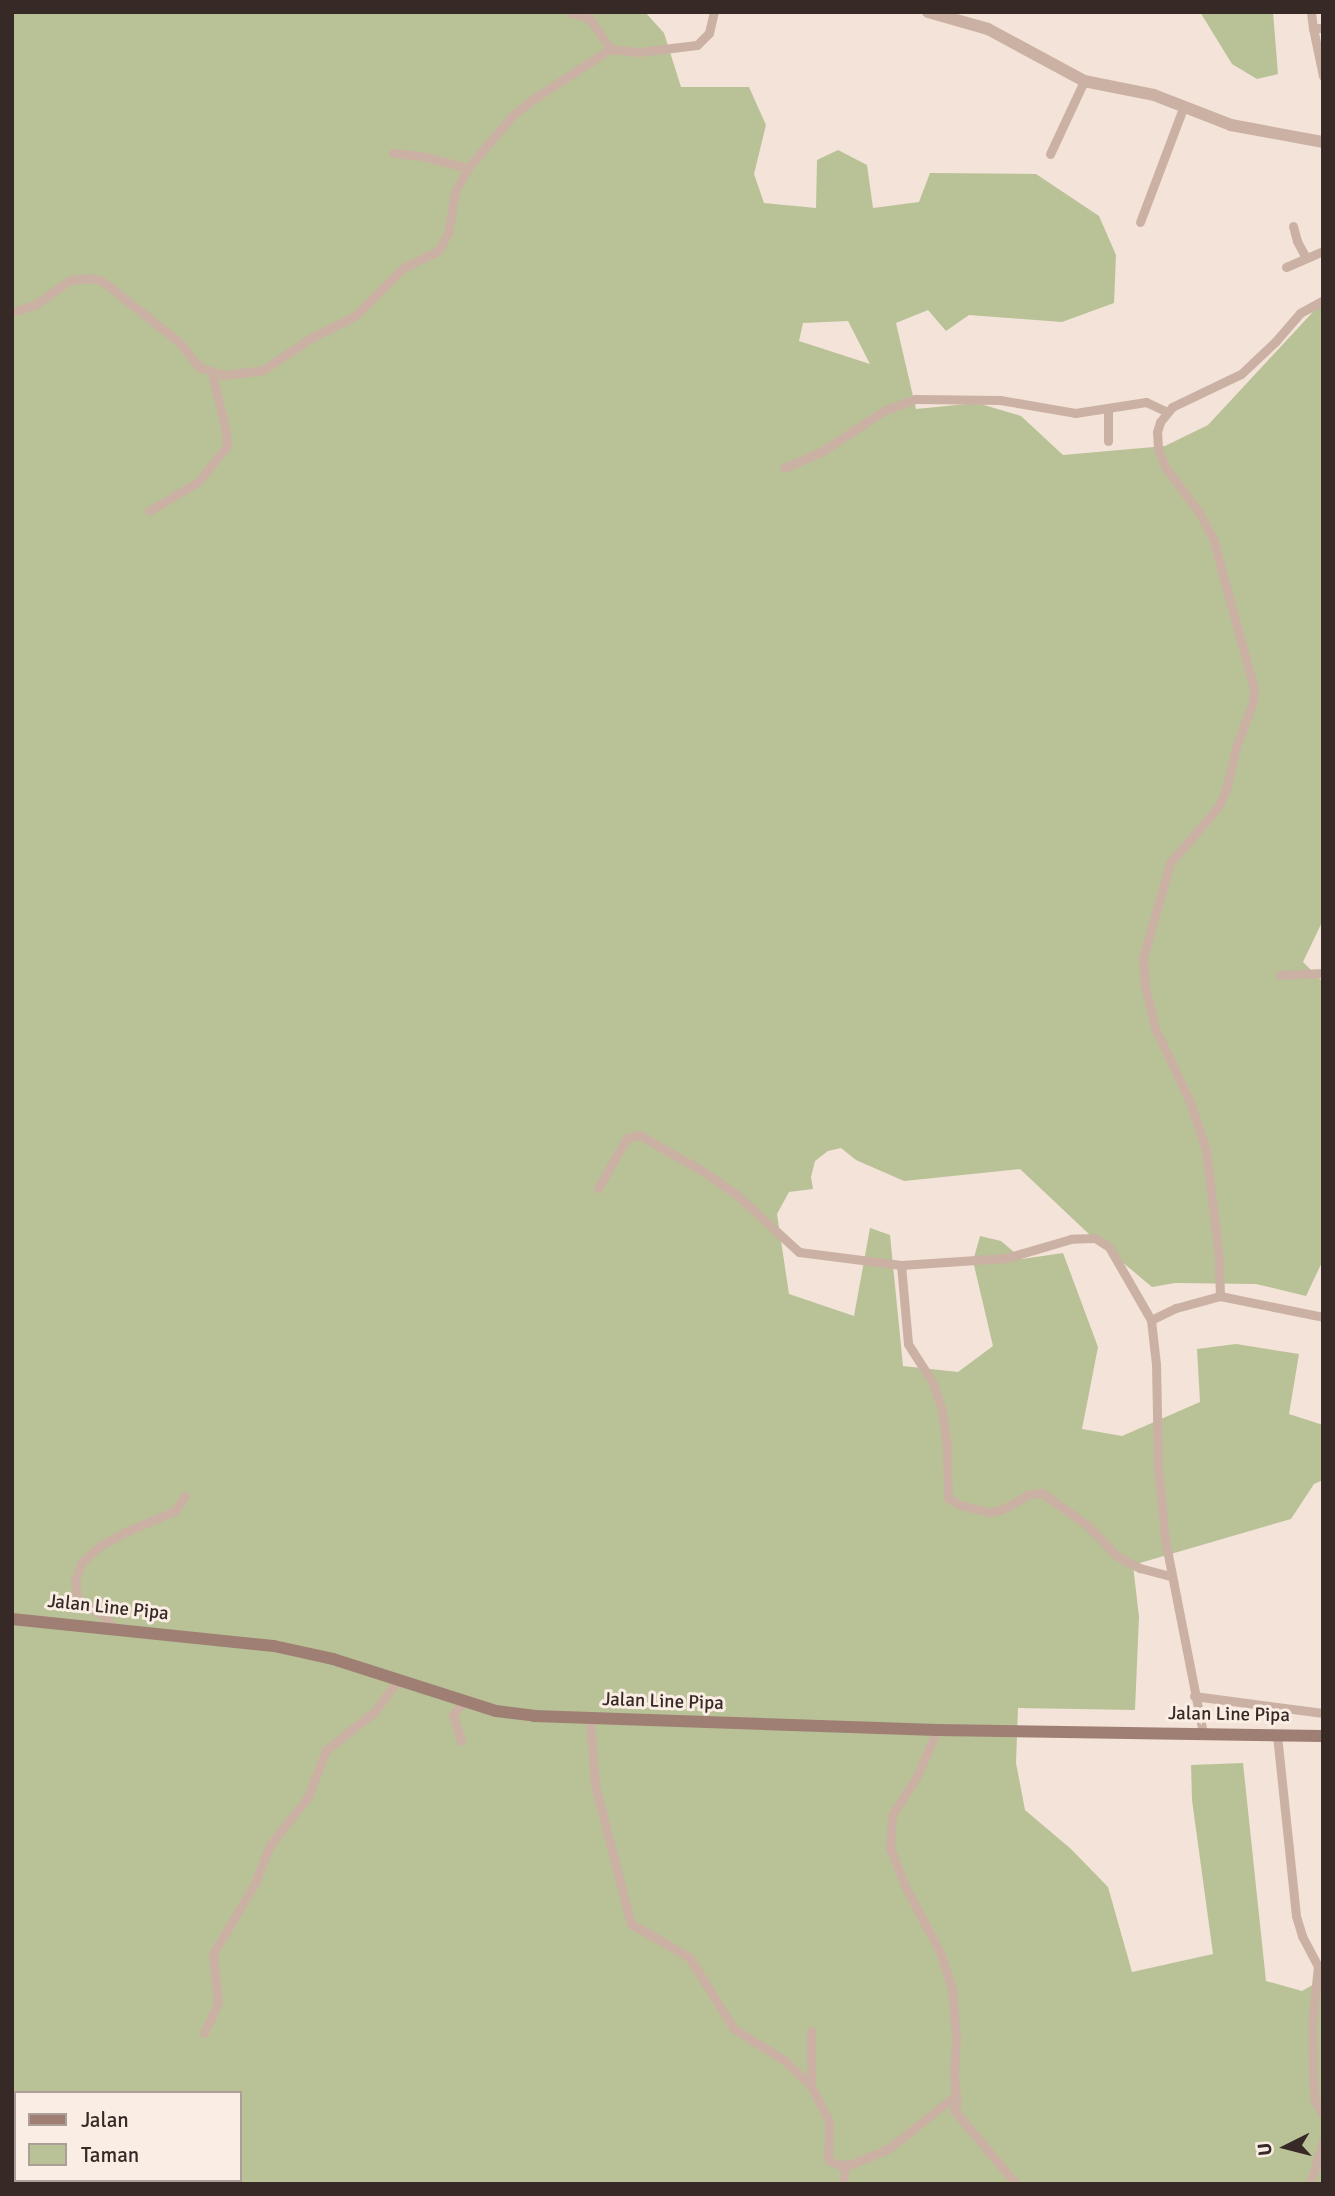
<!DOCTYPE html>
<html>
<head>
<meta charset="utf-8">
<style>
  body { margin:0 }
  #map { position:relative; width:1335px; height:2196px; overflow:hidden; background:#f3e3d8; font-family:Signika,sans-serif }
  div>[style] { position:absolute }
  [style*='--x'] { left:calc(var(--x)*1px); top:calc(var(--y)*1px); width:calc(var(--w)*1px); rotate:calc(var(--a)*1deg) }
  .green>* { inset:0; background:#b9c297 }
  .minor>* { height:9px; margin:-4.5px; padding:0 4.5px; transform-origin:4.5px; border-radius:4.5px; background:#cbb1a3 }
  .tertiary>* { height:12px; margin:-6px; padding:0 6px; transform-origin:6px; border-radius:6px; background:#cbb1a3 }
  .secondary>* { height:12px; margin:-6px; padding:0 6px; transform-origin:6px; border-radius:6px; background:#9f7f74 }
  span { translate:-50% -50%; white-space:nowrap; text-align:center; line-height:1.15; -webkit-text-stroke:6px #faede4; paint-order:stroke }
  .street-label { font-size:19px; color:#362926 }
  .frame { position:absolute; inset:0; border:14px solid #362926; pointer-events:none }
  .legend { position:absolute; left:14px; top:2091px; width:228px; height:91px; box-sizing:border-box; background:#faede4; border:2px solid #ac9f98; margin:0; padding:9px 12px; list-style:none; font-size:21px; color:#362926 }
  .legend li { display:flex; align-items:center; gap:14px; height:35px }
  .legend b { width:35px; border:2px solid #ac9f98 }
  .north { position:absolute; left:1251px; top:2112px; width:70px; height:70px; -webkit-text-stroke:5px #faede4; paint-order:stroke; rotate:264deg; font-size:19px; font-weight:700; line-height:28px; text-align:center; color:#362926 }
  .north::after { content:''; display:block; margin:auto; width:24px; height:32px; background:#362926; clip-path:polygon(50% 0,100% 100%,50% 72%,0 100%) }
</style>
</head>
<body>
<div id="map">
  <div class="green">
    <i style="clip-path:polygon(evenodd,12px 12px,645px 12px,664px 33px,681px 87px,749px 87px,766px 125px,754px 174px,764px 203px,816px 208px,817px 160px,838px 150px,867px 165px,873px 208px,919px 202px,930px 173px,1036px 174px,1099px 216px,1116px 255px,1114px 303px,1062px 322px,969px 315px,946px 331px,928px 310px,896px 323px,916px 409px,977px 403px,1021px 416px,1063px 455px,1165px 446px,1208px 425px,1323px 301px,1323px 920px,1303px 962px,1323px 982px,1323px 1260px,1306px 1296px,1256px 1284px,1175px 1283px,1152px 1287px,1090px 1235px,1020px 1169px,904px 1181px,856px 1160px,841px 1148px,828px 1151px,815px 1161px,811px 1177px,813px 1189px,789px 1192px,777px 1214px,789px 1294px,854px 1316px,870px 1228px,890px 1235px,903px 1366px,958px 1372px,993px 1346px,973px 1261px,980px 1236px,1001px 1241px,1022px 1259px,1063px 1253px,1098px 1347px,1082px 1429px,1122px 1436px,1200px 1402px,1197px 1349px,1236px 1344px,1299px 1354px,1289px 1414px,1323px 1425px,1323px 1480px,1314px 1484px,1291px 1519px,1133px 1565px,1139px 1617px,1135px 1710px,1018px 1708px,1016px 1763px,1025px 1810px,1071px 1849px,1108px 1887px,1132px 1972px,1213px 1954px,1192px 1800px,1191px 1765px,1243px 1763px,1266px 1981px,1302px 1991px,1323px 1979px,1323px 2184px,12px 2184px,12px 12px,848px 321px,870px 364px,799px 341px,803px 323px,848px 321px,12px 12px,16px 2093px,240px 2093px,240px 2180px,16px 2180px,16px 2093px)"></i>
    <i style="clip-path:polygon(1200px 12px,1273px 12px,1278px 74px,1257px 79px,1232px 64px)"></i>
  </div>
  <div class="minor">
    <i style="--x:570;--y:12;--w:21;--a:19"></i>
    <i style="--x:590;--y:19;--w:36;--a:56"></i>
    <i style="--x:1311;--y:12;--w:16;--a:83"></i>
    <i style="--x:1323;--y:28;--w:10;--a:180"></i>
    <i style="--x:1313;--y:28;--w:49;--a:78.2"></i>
    <i style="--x:393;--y:153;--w:29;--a:6"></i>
    <i style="--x:422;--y:156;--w:48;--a:14.6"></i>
    <i style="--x:1050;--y:154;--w:81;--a:-65"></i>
    <i style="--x:1140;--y:222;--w:122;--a:-69.3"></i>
    <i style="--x:1293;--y:226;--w:16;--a:75"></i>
    <i style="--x:1297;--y:241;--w:19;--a:62"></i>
    <i style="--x:1286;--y:267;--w:40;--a:-23.4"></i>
    <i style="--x:12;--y:312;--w:25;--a:-18"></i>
    <i style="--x:36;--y:304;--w:42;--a:-35.2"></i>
    <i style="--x:70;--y:280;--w:21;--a:-5"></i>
    <i style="--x:91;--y:278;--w:11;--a:15"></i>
    <i style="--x:102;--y:281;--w:97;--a:38.3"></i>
    <i style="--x:178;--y:341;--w:33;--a:51"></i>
    <i style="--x:199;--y:367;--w:26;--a:18"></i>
    <i style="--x:224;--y:375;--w:39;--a:-7"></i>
    <i style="--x:263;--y:370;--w:58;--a:-33.7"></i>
    <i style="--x:311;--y:338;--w:49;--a:-26.6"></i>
    <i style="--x:355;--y:316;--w:68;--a:-45"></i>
    <i style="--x:403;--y:268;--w:39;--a:-26"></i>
    <i style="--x:438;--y:251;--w:21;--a:-61"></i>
    <i style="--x:448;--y:233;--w:42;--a:-80.3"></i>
    <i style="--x:455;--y:192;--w:27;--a:-62"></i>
    <i style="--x:468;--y:168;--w:68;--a:-49.8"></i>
    <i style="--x:512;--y:116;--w:26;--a:-39"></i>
    <i style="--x:532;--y:100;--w:93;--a:-33.2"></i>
    <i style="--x:610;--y:49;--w:29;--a:6"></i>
    <i style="--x:639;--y:52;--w:58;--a:-6.9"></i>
    <i style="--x:697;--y:45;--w:17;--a:-45"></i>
    <i style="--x:709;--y:33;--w:22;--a:-77"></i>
    <i style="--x:1108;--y:408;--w:33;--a:90"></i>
    <i style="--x:784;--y:468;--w:40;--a:-23.4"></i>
    <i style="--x:821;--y:452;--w:77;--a:-33.3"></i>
    <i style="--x:885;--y:410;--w:33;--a:-20"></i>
    <i style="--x:916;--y:399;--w:84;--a:0.7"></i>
    <i style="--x:1000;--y:400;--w:76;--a:9.8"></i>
    <i style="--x:1075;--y:413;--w:72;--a:-8.8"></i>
    <i style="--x:1146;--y:402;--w:23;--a:25"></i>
    <i style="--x:149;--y:511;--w:57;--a:-30.6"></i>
    <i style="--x:198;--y:482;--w:46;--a:-51.1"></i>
    <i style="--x:227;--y:446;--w:15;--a:-94"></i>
    <i style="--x:226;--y:431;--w:59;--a:-103.8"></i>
    <i style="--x:1280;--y:975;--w:43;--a:-2.7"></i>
    <i style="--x:598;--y:1188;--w:58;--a:-59.9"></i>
    <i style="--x:627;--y:1138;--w:12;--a:-14"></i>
    <i style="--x:639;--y:1135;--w:71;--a:29.4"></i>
    <i style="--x:701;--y:1170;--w:44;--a:34.8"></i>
    <i style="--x:737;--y:1195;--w:84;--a:42.6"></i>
    <i style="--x:799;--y:1252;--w:103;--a:7.3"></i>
    <i style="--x:1220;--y:1296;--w:105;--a:11.5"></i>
    <i style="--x:1151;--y:1320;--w:84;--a:-119.9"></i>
    <i style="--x:1109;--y:1247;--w:17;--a:-147"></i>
    <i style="--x:1095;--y:1238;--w:24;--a:178"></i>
    <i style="--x:1071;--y:1239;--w:68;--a:163.7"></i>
    <i style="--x:1006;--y:1258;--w:105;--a:176.2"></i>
    <i style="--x:901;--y:1265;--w:79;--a:84.9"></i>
    <i style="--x:908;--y:1344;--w:46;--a:57.3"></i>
    <i style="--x:933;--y:1383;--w:29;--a:72"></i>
    <i style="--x:942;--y:1411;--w:36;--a:82"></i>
    <i style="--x:947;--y:1447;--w:51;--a:88.9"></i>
    <i style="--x:948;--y:1498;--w:14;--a:30"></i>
    <i style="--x:960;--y:1505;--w:30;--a:14"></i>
    <i style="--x:989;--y:1512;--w:12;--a:-9"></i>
    <i style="--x:1001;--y:1510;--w:33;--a:-29"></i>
    <i style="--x:1030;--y:1494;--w:12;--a:-5"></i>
    <i style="--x:1042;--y:1493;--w:55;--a:35.4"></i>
    <i style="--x:1087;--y:1525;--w:43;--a:45.9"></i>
    <i style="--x:1117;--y:1556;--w:26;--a:28"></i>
    <i style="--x:1140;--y:1568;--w:31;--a:15"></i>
    <i style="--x:114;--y:1628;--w:13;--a:-129"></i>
    <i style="--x:106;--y:1618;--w:28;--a:-148"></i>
    <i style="--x:82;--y:1603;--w:9;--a:-126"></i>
    <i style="--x:77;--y:1596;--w:16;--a:-97"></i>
    <i style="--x:75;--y:1580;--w:19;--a:-69"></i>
    <i style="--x:82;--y:1562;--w:24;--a:-42"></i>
    <i style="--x:100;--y:1546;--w:29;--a:-29"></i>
    <i style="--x:125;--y:1532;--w:54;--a:-22.8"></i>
    <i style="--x:175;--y:1511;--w:18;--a:-56"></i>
    <i style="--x:1194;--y:1696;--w:130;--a:7.5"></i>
    <i style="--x:590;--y:1718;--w:67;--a:85.7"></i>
    <i style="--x:595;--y:1785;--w:144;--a:75.5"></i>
    <i style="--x:631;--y:1924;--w:67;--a:29.6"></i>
    <i style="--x:689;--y:1957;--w:85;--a:58"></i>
    <i style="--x:734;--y:2029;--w:59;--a:31.8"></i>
    <i style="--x:784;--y:2060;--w:37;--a:44"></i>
    <i style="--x:811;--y:2086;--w:39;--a:63"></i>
    <i style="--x:829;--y:2121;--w:39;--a:91"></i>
    <i style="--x:828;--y:2160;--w:12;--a:24"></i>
    <i style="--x:839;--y:2165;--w:13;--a:-4"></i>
    <i style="--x:852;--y:2164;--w:39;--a:-23"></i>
    <i style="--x:888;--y:2149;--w:85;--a:-38.3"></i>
    <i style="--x:937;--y:1730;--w:50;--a:113.5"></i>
    <i style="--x:917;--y:1776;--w:46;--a:122.7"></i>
    <i style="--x:892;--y:1815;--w:33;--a:93"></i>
    <i style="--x:890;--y:1848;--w:43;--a:68.2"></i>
    <i style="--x:906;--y:1888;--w:72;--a:62"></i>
    <i style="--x:940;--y:1952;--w:39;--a:72"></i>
    <i style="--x:952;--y:1989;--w:48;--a:85.2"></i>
    <i style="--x:956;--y:2037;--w:39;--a:93"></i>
    <i style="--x:954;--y:2076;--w:27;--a:84"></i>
    <i style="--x:957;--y:2103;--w:8;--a:113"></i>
    <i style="--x:954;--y:2110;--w:97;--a:50"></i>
    <i style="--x:1203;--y:1733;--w:198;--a:-101.1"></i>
    <i style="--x:1165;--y:1539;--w:72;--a:-95.6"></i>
    <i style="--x:1158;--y:1467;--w:103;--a:-91.1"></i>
    <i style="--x:1156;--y:1364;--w:44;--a:-96.5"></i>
    <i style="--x:1151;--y:1320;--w:28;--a:-26"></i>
    <i style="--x:1176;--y:1308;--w:46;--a:-15.3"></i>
    <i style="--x:1220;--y:1296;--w:38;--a:-92"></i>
    <i style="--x:1219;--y:1258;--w:109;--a:-96.9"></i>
    <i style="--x:1206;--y:1150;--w:51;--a:-108.4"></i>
    <i style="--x:1190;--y:1102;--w:82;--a:-115.3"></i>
    <i style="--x:1155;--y:1028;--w:43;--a:-103.4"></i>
    <i style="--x:1145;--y:986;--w:28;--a:-94"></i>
    <i style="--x:1143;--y:958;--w:99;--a:-74.1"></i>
    <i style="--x:1170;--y:863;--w:74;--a:-49.4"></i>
    <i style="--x:1218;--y:807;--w:19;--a:-65"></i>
    <i style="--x:1226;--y:790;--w:44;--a:-76.9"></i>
    <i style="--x:1236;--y:747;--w:48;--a:-69.3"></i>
    <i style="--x:1253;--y:702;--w:13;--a:-86"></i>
    <i style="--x:1254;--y:689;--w:156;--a:-105.2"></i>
    <i style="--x:1213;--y:538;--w:31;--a:-119"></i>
    <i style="--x:1198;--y:511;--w:55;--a:-126.9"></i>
    <i style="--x:1165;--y:467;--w:19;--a:-111"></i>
    <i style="--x:1158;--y:449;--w:17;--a:-93"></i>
    <i style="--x:1157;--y:432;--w:10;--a:-73"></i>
    <i style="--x:1160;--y:422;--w:19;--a:-51"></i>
    <i style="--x:1172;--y:407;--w:76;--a:-25.6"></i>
    <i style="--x:1241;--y:374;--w:47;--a:-43.3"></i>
    <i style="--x:1275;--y:342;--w:38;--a:-49"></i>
    <i style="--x:1300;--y:313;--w:26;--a:-29"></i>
    <i style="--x:1277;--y:1735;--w:182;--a:84"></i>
    <i style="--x:1296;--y:1916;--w:21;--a:73"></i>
    <i style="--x:1302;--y:1936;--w:34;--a:62"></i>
    <i style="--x:1318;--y:1966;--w:58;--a:95.9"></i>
    <i style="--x:1312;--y:2024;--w:56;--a:89"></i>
    <i style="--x:1313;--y:2080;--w:21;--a:85"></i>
    <i style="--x:1315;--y:2101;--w:16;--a:60"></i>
    <i style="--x:461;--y:1741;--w:27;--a:-107"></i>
    <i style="--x:453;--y:1715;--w:17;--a:-54"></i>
    <i style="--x:204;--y:2033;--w:33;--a:-65"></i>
    <i style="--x:218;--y:2003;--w:49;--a:-95.8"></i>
    <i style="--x:213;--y:1954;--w:82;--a:-59.4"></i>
    <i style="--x:255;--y:1883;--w:41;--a:-68.5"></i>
    <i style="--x:270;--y:1845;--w:61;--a:-51.6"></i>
    <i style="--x:308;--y:1797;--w:50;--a:-69"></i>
    <i style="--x:326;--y:1750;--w:61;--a:-38.4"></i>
    <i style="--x:374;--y:1712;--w:40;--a:-53"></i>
    <i style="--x:811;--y:2086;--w:55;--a:-90"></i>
    <i style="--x:843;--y:2184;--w:19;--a:-84"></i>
    <i style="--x:1310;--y:2184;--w:45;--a:-73.2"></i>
  </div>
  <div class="tertiary">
    <i style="--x:928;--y:12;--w:62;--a:15.8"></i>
    <i style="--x:988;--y:29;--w:109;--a:28.4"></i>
    <i style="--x:1084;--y:81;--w:71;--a:11.3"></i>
    <i style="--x:1154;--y:95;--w:83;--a:21.3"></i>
    <i style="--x:1231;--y:125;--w:94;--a:10.5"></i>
  </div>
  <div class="secondary">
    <i style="--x:12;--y:1619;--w:263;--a:5.9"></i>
    <i style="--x:274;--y:1646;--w:60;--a:12.4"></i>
    <i style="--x:333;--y:1659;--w:171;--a:17.7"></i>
    <i style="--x:496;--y:1711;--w:38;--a:7"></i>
    <i style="--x:534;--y:1716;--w:403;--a:2"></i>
    <i style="--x:937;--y:1730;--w:386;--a:0.9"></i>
  </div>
  <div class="street-label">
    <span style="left:108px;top:1608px;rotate:6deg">Jalan Line Pipa</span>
    <span style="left:663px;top:1702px;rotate:2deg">Jalan Line Pipa</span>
    <span style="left:1229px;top:1715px;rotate:1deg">Jalan Line Pipa</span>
  </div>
  <div class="frame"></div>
  <ul class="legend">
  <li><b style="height:9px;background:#9f7f74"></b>Jalan</li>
  <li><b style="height:19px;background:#b9c297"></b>Taman</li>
  </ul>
  <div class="north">U</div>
</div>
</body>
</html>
